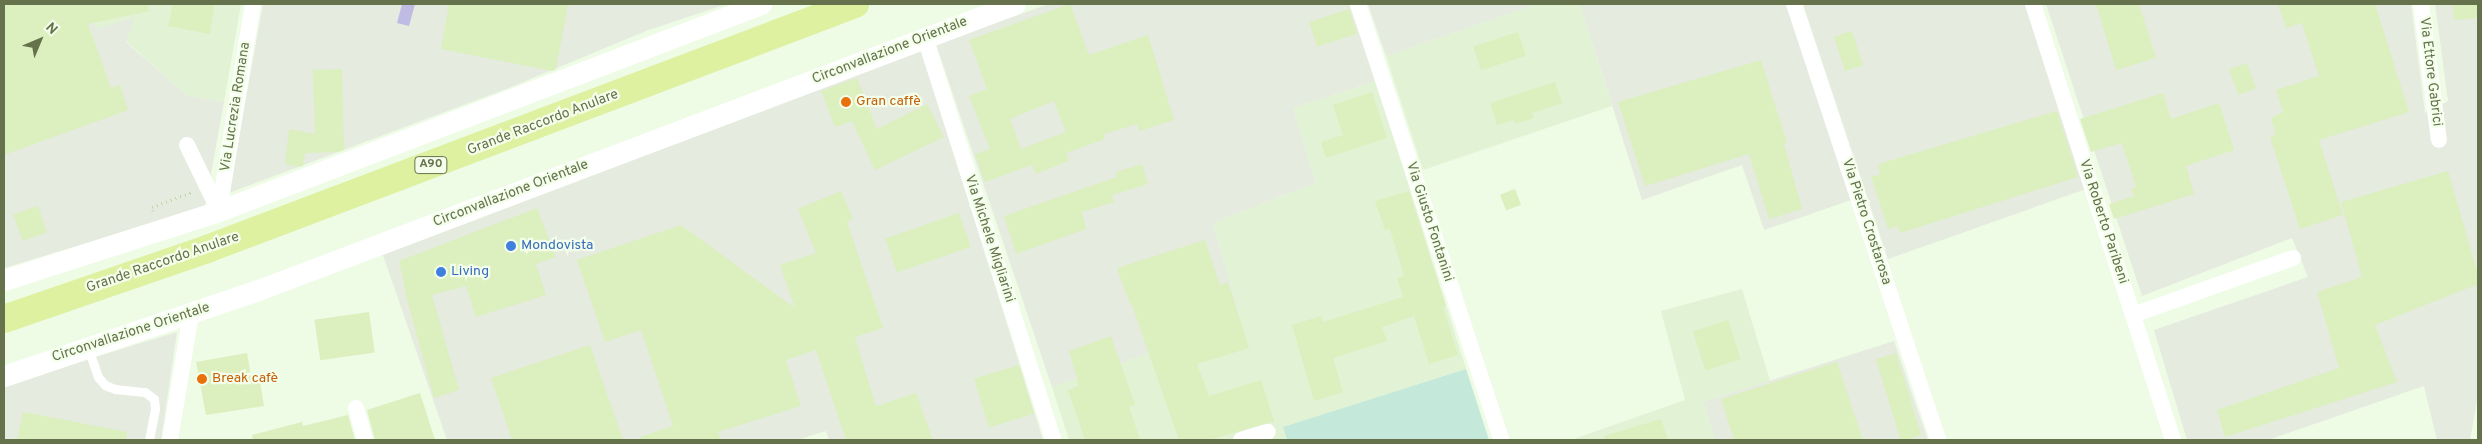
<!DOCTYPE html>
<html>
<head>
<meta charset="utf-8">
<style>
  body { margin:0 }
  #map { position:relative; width:2482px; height:444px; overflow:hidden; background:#eefbe5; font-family:Overpass,sans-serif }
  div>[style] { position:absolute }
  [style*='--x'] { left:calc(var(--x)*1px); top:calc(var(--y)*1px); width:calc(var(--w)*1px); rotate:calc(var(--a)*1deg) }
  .residential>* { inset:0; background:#e2f2d4 }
  .industrial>* { inset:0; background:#e5ebdf }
  .green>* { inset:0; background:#c4e8d9 }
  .water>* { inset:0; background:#c0bbe3 }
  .building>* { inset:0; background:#dcefbe; transform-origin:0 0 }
  .path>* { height:3px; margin-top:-1.5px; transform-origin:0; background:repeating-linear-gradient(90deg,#c1d3a2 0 1px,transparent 0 5px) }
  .service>* { height:9px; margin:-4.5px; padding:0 4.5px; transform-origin:4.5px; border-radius:4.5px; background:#fff }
  .minor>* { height:16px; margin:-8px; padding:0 8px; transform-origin:8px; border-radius:8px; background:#fff }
  .tertiary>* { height:21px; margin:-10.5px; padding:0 10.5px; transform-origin:10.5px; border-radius:10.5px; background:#fff }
  .motorway>* { height:28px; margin:-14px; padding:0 14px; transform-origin:14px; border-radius:14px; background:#def1a0 }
  .dots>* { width:14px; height:14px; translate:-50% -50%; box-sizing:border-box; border:2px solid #f3feeb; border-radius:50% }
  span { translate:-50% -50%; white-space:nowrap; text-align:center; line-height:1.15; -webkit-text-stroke:4.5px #f3feeb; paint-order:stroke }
  .shield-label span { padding:1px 4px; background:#f3feeb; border:1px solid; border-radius:4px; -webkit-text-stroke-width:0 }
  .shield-label { font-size:12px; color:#65724c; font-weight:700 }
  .street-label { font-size:14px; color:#65724c }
  .food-label { font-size:14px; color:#c56008 }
  .left { translate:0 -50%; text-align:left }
  .shop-label { font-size:14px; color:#366cbe }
  .frame { position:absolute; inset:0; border:5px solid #65724c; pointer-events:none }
  .north { position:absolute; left:15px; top:15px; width:50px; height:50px; -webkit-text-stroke:4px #f3feeb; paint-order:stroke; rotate:45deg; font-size:14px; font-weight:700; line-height:20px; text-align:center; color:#65724c }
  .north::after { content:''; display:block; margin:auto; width:18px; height:22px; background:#65724c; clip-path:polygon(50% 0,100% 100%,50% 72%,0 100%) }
</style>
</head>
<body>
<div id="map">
  <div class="residential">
    <i style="clip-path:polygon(88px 4px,241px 4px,224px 102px,188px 96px,126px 41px,97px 29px)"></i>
    <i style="clip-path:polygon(1538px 4px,1580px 4px,1612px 106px,1423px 170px,1386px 56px)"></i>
    <i style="clip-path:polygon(1376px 81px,1466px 369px,1283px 427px,1287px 440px,1069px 440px,1052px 387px,1241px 321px,1213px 223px,1316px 183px,1293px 108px)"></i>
    <i style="clip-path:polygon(1742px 289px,1770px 381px,1703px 402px,1715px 440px,1571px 440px,1685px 400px,1661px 311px)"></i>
  </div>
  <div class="industrial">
    <i style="clip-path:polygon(4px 4px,88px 4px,97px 29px,135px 17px,126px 42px,188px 96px,224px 102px,205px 207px,4px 268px)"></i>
    <i style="clip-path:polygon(263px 4px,727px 4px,646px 31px,511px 87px,229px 193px)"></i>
    <i style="clip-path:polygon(1049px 4px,1349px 4px,1376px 81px,1293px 108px,1316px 183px,1213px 223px,1241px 321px,1052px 387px,936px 44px)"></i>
    <i style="clip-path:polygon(1368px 4px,1538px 4px,1386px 56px)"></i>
    <i style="clip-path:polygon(1580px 4px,1787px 4px,1851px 200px,1764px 230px,1742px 165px,1642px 200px)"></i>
    <i style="clip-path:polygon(1803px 4px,2025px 4px,2086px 189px,1888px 259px)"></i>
    <i style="clip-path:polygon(2046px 4px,2411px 4px,2425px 113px,2448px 101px,2435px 4px,2478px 4px,2478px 395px,2470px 440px,2437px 440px,2424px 386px,2268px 440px,2187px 440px,2154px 330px,2308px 277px,2292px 238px,2142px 296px)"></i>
    <i style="clip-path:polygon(920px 45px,1043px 440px,829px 440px,826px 431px,797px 440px,447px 440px,383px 255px,731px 122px)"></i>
    <i style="clip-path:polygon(177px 332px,161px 440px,4px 440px,4px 385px)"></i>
    <i style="clip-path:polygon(1894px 341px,1928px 440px,1715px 440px,1703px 402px)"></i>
  </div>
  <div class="green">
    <i style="clip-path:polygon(1466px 369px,1489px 440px,1287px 440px,1283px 427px)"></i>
  </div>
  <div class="water">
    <i style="clip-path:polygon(402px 4px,415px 4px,409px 26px,397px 23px)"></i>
  </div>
  <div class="building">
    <i style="clip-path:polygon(4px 4px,148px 4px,149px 11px,88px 24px,111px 88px,120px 85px,128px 110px,4px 155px)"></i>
    <i style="clip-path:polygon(173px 4px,214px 4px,210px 34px,168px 26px)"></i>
    <i style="clip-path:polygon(449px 4px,568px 4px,556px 69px,552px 71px,441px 49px)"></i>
    <i style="clip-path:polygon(evenodd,1070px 4px,1089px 55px,1148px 35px,1174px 120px,1139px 131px,1137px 124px,1104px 134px,1105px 139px,1066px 153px,1069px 161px,1036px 174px,1032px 165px,985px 182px,975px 154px,990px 149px,969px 96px,987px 89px,969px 40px,1070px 4px,1054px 101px,1066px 132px,1021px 149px,1010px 119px,1054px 101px)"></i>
    <i style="clip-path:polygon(2096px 4px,2139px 4px,2156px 58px,2116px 70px)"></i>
    <i style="clip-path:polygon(2278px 4px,2375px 4px,2409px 112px,2319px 140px,2343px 215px,2300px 229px,2270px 137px,2276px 135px,2271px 118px,2283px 112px,2276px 90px,2319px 76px,2302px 23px,2286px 28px)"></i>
    <i style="clip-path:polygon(2452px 4px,2478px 4px,2478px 18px,2454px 20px)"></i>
    <i style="left:1349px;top:9px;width:26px;height:42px;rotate:72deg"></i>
    <i style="left:1852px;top:31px;width:36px;height:19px;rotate:72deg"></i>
    <i style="left:1518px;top:32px;width:25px;height:47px;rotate:72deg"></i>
    <i style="clip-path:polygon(1761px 60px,1787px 143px,1784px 144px,1802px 209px,1769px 219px,1749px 154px,1645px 186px,1618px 102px)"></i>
    <i style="left:2247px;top:63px;width:27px;height:19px;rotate:70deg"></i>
    <i style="clip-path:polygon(342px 69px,344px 150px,338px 152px,305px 153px,303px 166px,299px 167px,285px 164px,289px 129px,315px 134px,313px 70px)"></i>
    <i style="clip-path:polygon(857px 78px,877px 129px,927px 104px,944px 137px,875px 170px,852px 121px,835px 127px,821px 91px)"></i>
    <i style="clip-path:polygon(1555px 82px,1562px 103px,1532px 113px,1534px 118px,1515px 124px,1514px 120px,1497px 125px,1490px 103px)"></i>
    <i style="clip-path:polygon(1372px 92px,1387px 138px,1326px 158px,1321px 142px,1343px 135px,1333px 105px)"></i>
    <i style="clip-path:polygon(2163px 93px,2171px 119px,2219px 103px,2234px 150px,2186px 166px,2194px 194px,2114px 219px,2109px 204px,2134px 196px,2131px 189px,2136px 187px,2122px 143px,2091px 152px,2080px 119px)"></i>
    <i style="clip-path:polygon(2057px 111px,2078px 177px,1900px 233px,1897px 226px,1888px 229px,1871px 176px,1880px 175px,1878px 164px)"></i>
    <i style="clip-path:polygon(1142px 164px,1148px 184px,1112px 195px,1114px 202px,1082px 212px,1086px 229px,1016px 254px,1004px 216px,1117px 177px,1116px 172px)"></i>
    <i style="clip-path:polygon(2448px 171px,2478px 275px,2478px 284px,2375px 325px,2397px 382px,2225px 437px,2217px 410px,2339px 368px,2317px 292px,2362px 277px,2341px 202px)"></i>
    <i style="left:1515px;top:189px;width:17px;height:16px;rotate:69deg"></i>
    <i style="clip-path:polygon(841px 191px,853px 219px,847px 222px,883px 328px,855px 337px,875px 404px,877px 406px,916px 393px,933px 440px,846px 440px,816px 350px,786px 360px,801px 406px,718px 432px,721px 440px,641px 440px,640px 437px,673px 426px,641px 330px,605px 342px,577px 260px,681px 225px,795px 308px,780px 265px,816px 253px,798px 209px)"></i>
    <i style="clip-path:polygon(1409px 191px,1446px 306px,1443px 307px,1458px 355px,1429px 364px,1414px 316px,1382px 327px,1387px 341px,1333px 358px,1343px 392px,1314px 401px,1292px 325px,1321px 316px,1323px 322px,1403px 297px,1397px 278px,1404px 276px,1390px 229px,1385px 230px,1375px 201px)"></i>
    <i style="left:38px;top:206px;width:28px;height:26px;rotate:71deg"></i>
    <i style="clip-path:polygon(537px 208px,556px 257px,536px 264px,546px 295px,476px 317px,466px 286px,432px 295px,459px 390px,434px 398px,408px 303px,399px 261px)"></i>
    <i style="left:959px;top:213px;width:36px;height:78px;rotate:71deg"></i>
    <i style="clip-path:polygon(1205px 240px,1220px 285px,1228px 282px,1249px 348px,1197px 364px,1209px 396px,1261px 380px,1274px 421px,1209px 440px,1179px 440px,1133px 308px,1125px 292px,1117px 268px)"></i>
    <i style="left:369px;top:312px;width:41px;height:55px;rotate:82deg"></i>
    <i style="left:1728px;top:320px;width:41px;height:37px;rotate:72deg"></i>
    <i style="clip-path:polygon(1111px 336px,1135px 405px,1129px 407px,1140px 440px,1085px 440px,1068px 390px,1079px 386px,1069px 351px)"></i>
    <i style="clip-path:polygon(590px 345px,623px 440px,512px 440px,491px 378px)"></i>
    <i style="clip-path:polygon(247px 353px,251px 376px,259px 375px,264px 406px,206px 415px,196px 362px)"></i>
    <i style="left:1896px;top:353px;width:86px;height:21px;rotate:73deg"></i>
    <i style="clip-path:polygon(1837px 362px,1863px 440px,1734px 440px,1721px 399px)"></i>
    <i style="left:1019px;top:365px;width:51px;height:47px;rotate:73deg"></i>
    <i style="clip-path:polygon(420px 393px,435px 440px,375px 440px,367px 410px)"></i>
    <i style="clip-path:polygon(23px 412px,127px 432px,126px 440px,17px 440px)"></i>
    <i style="clip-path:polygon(348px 415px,355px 440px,253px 440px,252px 435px,302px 422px,303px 426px)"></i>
    <i style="clip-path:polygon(1661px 419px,1668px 440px,1605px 440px,1604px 436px)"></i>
  </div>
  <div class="path">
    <i style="--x:153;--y:211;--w:4;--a:-104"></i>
    <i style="--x:152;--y:207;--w:43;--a:-20.6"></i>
  </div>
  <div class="service">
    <i style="--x:88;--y:348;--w:31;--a:71"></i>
    <i style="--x:98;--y:377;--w:11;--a:49"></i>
    <i style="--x:105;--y:385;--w:11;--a:22"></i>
    <i style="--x:115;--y:389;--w:30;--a:6"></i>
    <i style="--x:145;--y:392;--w:11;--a:38"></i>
    <i style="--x:154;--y:399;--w:10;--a:84"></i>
    <i style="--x:155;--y:409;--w:32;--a:101"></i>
  </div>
  <div class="minor">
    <i style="--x:1358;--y:4;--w:459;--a:71.8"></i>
    <i style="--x:1794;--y:4;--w:459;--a:71.7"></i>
    <i style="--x:2033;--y:4;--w:458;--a:72.2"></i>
    <i style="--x:2421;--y:4;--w:137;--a:82.5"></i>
    <i style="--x:925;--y:38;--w:422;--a:72.3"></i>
    <i style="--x:187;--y:145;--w:73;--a:64.1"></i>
    <i style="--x:219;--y:211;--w:210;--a:-80.7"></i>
    <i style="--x:2133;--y:315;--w:170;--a:-19.6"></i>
    <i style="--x:356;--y:408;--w:33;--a:74"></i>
    <i style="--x:170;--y:440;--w:128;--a:-80.5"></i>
    <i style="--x:1241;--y:440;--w:28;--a:-17"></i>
  </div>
  <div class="tertiary">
    <i style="--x:4;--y:280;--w:226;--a:-17.8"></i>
    <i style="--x:219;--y:211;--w:580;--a:-20.9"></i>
    <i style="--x:4;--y:376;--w:271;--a:-18.7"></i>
    <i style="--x:261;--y:289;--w:806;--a:-20.71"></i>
  </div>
  <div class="motorway">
    <i style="--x:4;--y:319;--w:215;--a:-19"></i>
    <i style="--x:207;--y:249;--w:693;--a:-20.71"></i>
  </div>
  <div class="dots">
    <i style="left:846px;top:102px;background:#e8710a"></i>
    <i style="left:511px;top:246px;background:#3f7fe0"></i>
    <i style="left:441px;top:272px;background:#3f7fe0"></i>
    <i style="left:202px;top:379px;background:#e8710a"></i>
  </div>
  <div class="shield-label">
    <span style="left:431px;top:165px">A90</span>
  </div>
  <div class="street-label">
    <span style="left:890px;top:51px;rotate:-21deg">Circonvallazione Orientale</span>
    <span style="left:2430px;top:72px;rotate:83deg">Via Ettore Gabrici</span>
    <span style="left:236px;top:107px;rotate:-81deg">Via Lucrezia Romana</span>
    <span style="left:543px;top:123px;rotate:-21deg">Grande Raccordo Anulare</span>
    <span style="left:511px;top:194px;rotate:-21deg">Circonvallazione Orientale</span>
    <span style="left:1429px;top:222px;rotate:72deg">Via Giusto Fontanini</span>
    <span style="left:1866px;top:222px;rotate:72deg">Via Pietro Crostarosa</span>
    <span style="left:2103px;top:222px;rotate:72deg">Via Roberto Paribeni</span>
    <span style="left:989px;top:239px;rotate:72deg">Via Michele Migliarini</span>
    <span style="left:163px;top:263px;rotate:-19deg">Grande Raccordo Anulare</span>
    <span style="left:131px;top:333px;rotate:-18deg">Circonvallazione Orientale</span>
  </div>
  <div class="food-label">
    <span class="left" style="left:856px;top:102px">Gran caffè</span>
    <span class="left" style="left:212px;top:379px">Break cafè</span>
  </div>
  <div class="shop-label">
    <span class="left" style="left:521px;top:246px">Mondovista</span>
    <span class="left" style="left:451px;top:272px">Living</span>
  </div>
  <div class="frame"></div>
  <div class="north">N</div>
</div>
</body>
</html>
